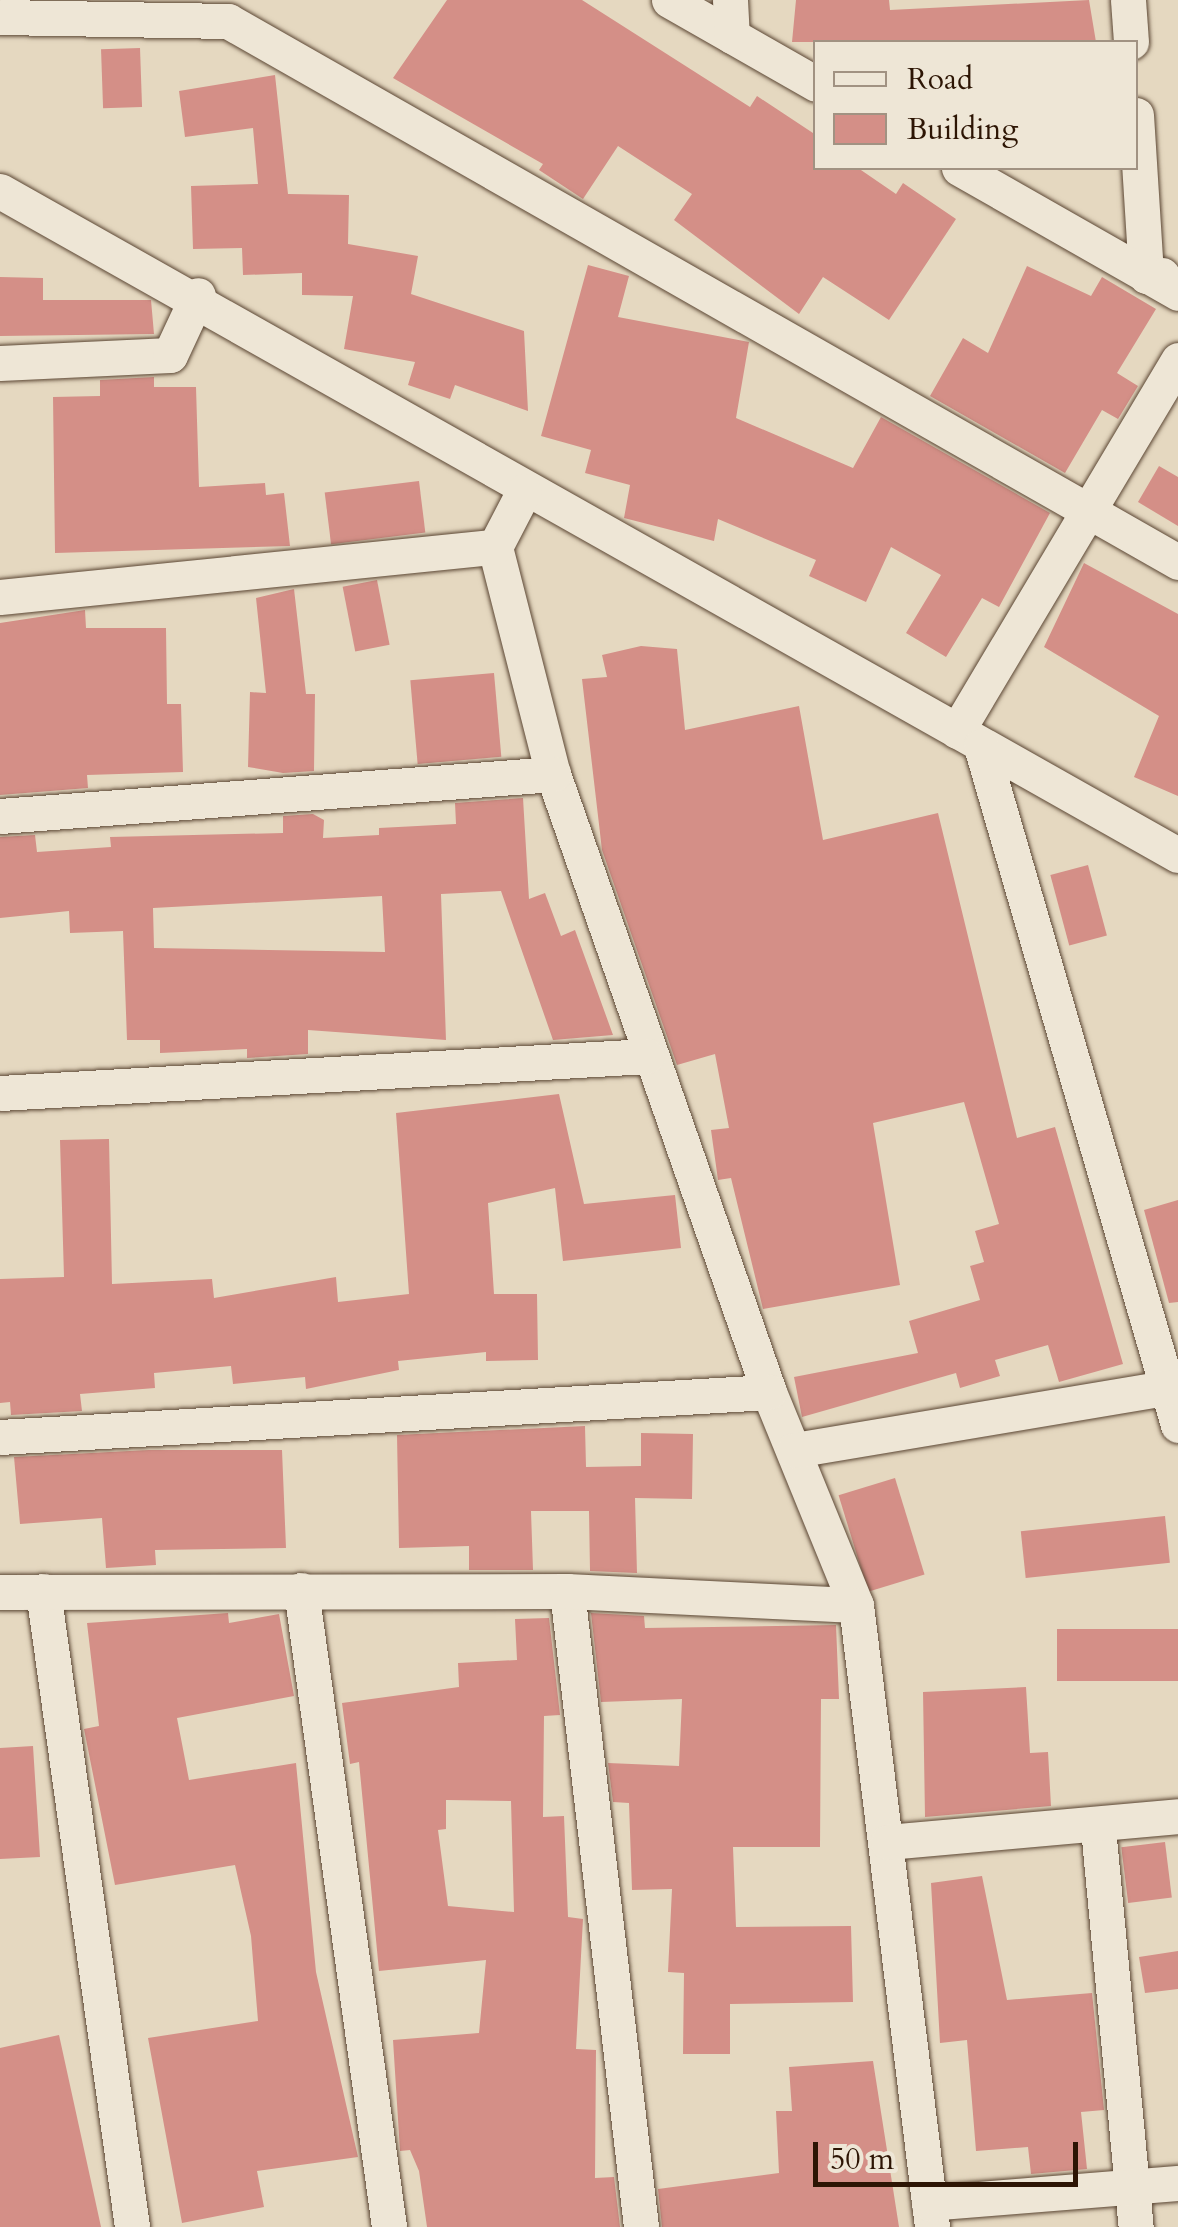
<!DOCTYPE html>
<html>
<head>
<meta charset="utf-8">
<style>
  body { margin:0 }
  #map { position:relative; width:1178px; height:2227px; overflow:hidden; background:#e5d8c0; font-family:Cardo,serif }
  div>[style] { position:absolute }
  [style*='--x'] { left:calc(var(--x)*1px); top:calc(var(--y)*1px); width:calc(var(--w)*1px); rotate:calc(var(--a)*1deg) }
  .building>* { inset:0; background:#d48f87; transform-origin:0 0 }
  .roads { filter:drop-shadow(0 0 2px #5b4633) drop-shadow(0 0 2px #5b4633) }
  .street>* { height:35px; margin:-17.5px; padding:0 17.5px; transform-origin:17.5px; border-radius:17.5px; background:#eee6d6 }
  span { translate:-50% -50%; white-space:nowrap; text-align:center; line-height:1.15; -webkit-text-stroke:8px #eee6d6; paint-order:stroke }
  .legend { position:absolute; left:813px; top:40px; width:325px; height:130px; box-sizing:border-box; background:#eee6d6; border:2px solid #a19282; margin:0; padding:12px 18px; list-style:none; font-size:30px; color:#2d1504 }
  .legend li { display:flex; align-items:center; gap:20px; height:50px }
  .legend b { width:50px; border:2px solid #a19282 }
  .scale { position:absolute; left:813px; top:2142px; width:265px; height:45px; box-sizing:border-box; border:5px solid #2d1504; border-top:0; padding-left:12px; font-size:30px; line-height:35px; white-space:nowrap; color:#2d1504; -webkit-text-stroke:8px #eee6d6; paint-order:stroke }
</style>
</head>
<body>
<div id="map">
  <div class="building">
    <i style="clip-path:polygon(447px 0,582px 0,750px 107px,757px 96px,816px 135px,816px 168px,858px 168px,896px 194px,903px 183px,956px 219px,889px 320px,823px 277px,799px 314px,674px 220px,692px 194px,618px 146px,583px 199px,539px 170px,543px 164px,393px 78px)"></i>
    <i style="clip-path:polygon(796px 0,889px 0,890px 10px,1089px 0,1096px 42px,792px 42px)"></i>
    <i style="left:140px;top:48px;width:59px;height:39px;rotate:88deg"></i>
    <i style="clip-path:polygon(275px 75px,288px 194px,349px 195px,348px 244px,418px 256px,411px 294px,524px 331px,528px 411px,455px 385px,450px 399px,408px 385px,415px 362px,344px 349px,353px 296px,302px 295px,302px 273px,243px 275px,242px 248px,193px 249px,191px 186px,258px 184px,253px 128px,185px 137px,179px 91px)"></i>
    <i style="clip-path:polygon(588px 265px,629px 276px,618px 317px,749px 342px,736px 418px,853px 468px,881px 417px,1050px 513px,999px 607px,982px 598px,946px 657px,906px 633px,941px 575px,891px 547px,866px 602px,809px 576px,816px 560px,718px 519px,714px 541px,624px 518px,630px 485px,585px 473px,591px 450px,541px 436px)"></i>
    <i style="clip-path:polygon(1027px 266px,1091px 296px,1102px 277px,1156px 309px,1117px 373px,1138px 386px,1118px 419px,1102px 410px,1065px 473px,930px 396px,963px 338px,988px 353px)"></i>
    <i style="clip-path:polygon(0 277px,43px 278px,43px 300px,151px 300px,154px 334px,0 336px)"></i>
    <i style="clip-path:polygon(154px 377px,154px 387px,196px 387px,199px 487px,265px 483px,266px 495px,284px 493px,290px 546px,55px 553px,53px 397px,100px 396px,100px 380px)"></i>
    <i style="clip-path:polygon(1159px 466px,1178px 477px,1178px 526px,1138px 502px)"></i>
    <i style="left:419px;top:481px;width:52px;height:95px;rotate:83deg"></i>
    <i style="clip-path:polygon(1084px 563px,1178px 614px,1178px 796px,1134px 777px,1159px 716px,1044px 647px)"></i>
    <i style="left:377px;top:580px;width:66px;height:35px;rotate:79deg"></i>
    <i style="clip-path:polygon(294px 589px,306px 694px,315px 694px,314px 771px,283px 773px,248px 767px,250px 692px,266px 693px,256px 598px)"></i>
    <i style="clip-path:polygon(85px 610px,86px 628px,166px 628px,167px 704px,181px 704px,183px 772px,87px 775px,88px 788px,0 795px,0 623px)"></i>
    <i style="clip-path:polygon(641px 646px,677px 649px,685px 730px,799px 706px,823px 840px,938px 813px,1017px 1138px,1055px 1127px,1123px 1364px,1059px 1382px,1048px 1345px,995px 1360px,1000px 1376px,960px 1388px,956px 1373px,802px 1417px,794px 1377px,918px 1353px,909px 1321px,980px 1300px,970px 1266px,984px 1262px,975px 1231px,999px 1224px,964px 1102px,873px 1123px,900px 1285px,763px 1309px,731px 1178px,718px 1180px,711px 1130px,729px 1128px,715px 1054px,677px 1065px,602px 850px,582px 679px,607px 677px,602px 655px)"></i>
    <i style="left:494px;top:673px;width:84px;height:84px;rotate:85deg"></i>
    <i style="clip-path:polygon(evenodd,523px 798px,529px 899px,545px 893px,561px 936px,575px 930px,613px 1035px,553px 1040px,501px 891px,441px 894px,446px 1040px,308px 1030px,308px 1054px,247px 1058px,247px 1049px,160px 1053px,160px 1040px,127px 1040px,123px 931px,70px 933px,69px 911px,0 918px,0 837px,35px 835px,37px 852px,111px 847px,110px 837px,283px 833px,283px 816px,313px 814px,324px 820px,323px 838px,379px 835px,379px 828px,456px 824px,455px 803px,523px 798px,382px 896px,385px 952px,154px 948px,153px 908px,382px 896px)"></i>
    <i style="left:1088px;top:865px;width:73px;height:39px;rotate:75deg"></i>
    <i style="clip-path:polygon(559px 1094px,584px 1204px,675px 1195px,681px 1248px,563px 1261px,555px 1188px,488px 1203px,494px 1294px,537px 1294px,538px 1360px,486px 1361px,486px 1352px,398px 1361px,399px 1370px,306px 1389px,305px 1377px,233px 1384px,231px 1366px,154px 1373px,155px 1388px,80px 1394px,82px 1411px,11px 1415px,10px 1402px,0 1403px,0 1279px,64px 1277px,60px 1140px,109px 1139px,112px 1284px,212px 1279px,214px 1298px,336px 1277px,338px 1302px,409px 1294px,396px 1113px)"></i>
    <i style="clip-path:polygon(1178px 1200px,1178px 1302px,1169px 1303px,1144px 1210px)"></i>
    <i style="clip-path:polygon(585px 1426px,586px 1467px,641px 1466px,641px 1433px,693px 1434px,692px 1499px,635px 1498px,637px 1573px,590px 1571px,589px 1511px,531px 1511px,533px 1570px,469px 1570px,469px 1546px,399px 1548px,397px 1435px)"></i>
    <i style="clip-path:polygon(149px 1450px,282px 1450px,286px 1548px,155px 1550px,156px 1565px,106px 1568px,102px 1518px,20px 1524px,14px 1457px)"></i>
    <i style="left:895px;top:1478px;width:101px;height:59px;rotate:73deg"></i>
    <i style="left:1165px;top:1516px;width:47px;height:145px;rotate:84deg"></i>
    <i style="clip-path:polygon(228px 1613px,229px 1623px,279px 1614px,294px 1696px,177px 1718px,189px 1780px,296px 1763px,316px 1972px,358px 2157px,257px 2171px,264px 2207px,182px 2223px,148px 2038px,258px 2021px,251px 1936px,235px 1865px,115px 1885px,84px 1729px,99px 1726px,87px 1623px)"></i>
    <i style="clip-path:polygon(591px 1613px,644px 1616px,645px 1628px,836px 1625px,839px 1699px,821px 1699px,820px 1847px,733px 1847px,736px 1927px,851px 1926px,853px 2002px,730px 2004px,730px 2054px,683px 2054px,684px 1973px,668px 1972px,672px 1889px,632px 1890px,629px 1803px,613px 1802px,608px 1763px,679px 1766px,682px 1699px,601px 1702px)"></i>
    <i style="clip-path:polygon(evenodd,549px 1618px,560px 1715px,544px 1716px,543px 1817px,564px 1816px,568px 1917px,583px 1919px,576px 2049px,596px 2050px,595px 2178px,614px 2177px,620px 2227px,427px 2227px,419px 2171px,410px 2150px,400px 2151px,393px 2040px,479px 2033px,486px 1960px,379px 1971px,359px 1762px,350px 1764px,342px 1703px,459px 1687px,458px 1663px,517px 1660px,515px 1619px,549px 1618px,446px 1800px,511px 1801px,514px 1912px,448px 1906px,438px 1830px,446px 1829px,446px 1800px)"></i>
    <i style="left:1178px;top:1629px;width:52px;height:121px;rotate:90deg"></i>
    <i style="clip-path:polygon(1026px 1687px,1030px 1753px,1048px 1752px,1051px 1806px,925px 1817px,923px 1692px)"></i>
    <i style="clip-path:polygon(33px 1746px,40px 1857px,0 1859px,0 1748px)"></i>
    <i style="left:1165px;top:1842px;width:56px;height:44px;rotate:83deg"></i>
    <i style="clip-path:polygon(982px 1876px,1007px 2000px,1092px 1993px,1104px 2110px,1081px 2112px,1087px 2169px,1031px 2174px,1028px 2147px,976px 2151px,967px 2040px,940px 2043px,931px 1883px)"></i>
    <i style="clip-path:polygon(1178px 1951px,1178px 1989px,1145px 1993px,1139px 1957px)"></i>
    <i style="clip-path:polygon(59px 2035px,101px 2227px,0 2227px,0 2048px)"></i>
    <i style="clip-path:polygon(873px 2061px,899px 2227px,662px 2227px,658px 2189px,779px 2173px,776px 2111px,792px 2111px,789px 2067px)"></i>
  </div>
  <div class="roads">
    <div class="street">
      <i style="--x:669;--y:0;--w:169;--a:29.7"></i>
      <i style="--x:730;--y:0;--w:36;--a:87"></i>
      <i style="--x:1128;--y:0;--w:42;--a:85.9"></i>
      <i style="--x:0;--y:17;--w:228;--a:1"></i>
      <i style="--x:228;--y:21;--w:1093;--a:29.66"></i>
      <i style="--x:1136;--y:115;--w:161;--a:86.4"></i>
      <i style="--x:1146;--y:276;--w:16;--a:-4"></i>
      <i style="--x:959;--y:168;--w:252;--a:29.7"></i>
      <i style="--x:0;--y:191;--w:1352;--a:29.41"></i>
      <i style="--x:0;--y:363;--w:170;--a:-2.7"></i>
      <i style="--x:170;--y:355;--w:66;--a:-65"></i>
      <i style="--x:524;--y:491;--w:63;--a:117.4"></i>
      <i style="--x:495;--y:547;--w:234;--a:75.7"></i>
      <i style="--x:553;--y:774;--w:655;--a:70.73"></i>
      <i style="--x:769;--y:1392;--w:230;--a:67.8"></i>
      <i style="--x:856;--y:1605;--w:627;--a:83.03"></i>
      <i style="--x:0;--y:597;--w:498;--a:-5.8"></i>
      <i style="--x:957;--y:731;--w:432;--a:-59.2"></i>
      <i style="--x:981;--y:746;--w:707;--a:73.82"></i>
      <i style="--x:0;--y:816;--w:555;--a:-4.34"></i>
      <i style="--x:0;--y:1093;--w:648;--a:-3.27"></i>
      <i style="--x:0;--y:1437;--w:770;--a:-3.35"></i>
      <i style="--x:794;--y:1450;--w:389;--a:-9.5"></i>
      <i style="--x:301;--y:1590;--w:643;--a:82.13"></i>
      <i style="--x:43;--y:1591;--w:642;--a:82.03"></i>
      <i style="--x:567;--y:1591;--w:640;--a:83.36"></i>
      <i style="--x:0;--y:1592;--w:567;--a:-0.1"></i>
      <i style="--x:567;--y:1591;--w:289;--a:2.8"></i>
      <i style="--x:1098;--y:1828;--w:401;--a:84.6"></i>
      <i style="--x:888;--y:1842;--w:291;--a:-5.1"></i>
      <i style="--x:929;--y:2203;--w:250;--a:-4.6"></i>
    </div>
  </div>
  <ul class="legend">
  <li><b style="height:12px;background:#eee6d6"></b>Road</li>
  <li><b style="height:28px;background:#d48f87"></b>Building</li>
  </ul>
  <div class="scale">50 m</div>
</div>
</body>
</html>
